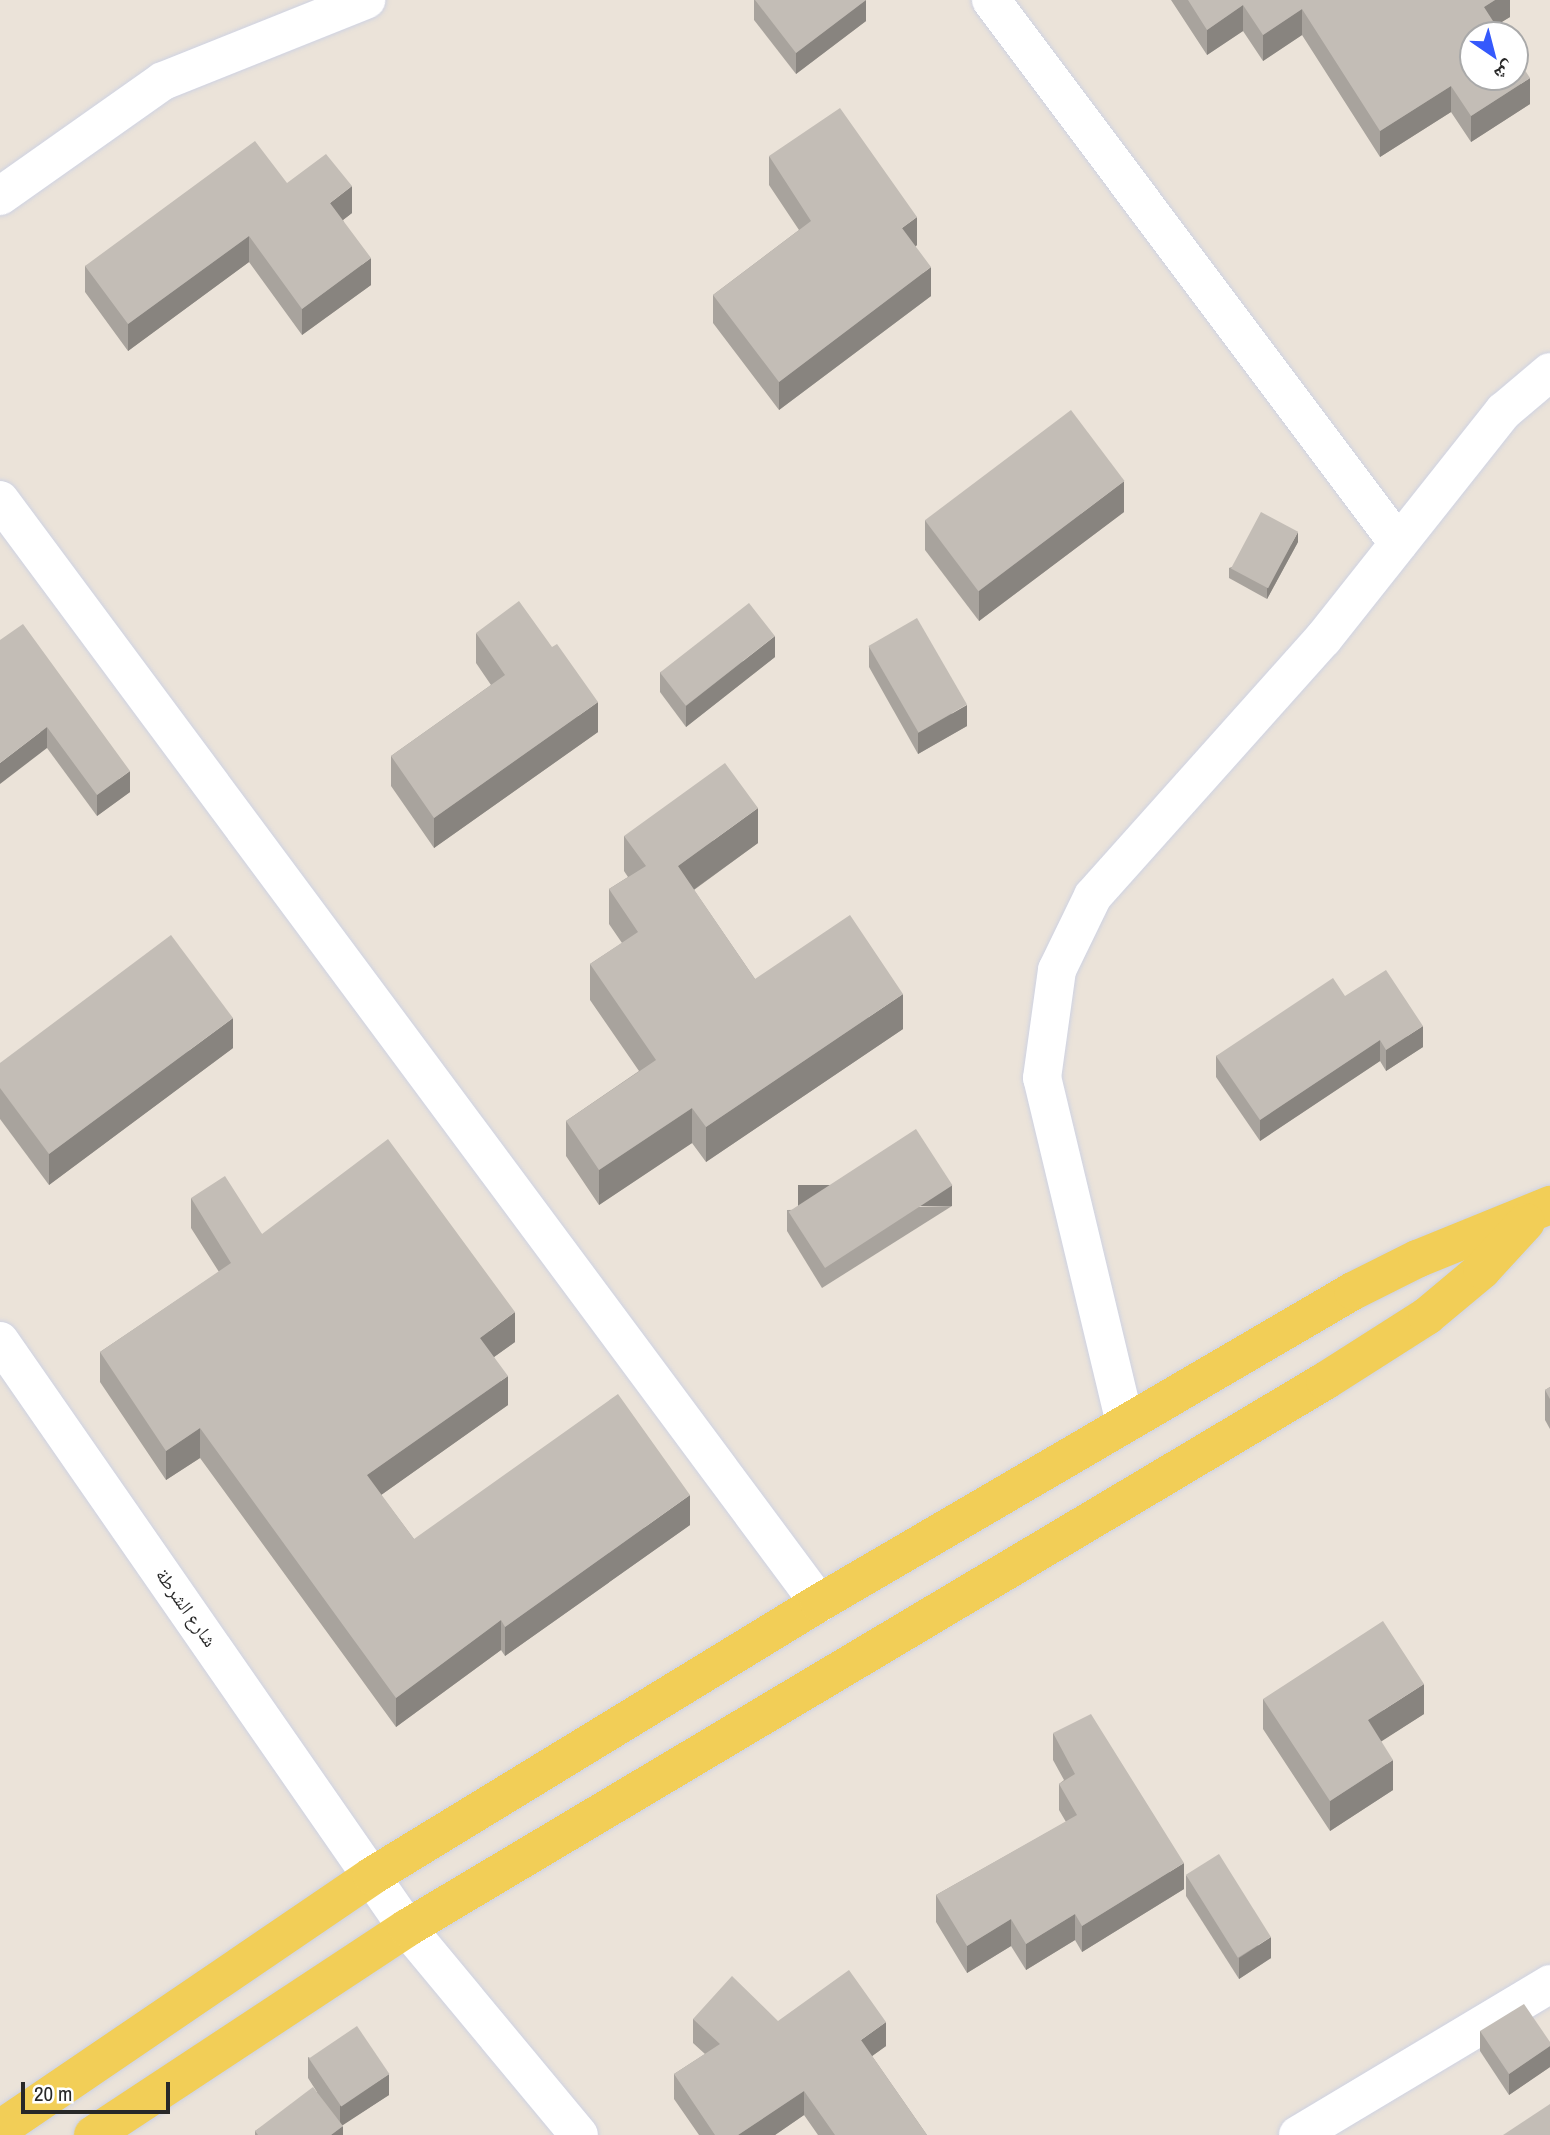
<!DOCTYPE html>
<html>
<head>
<meta charset="utf-8">
<style>
  body { margin:0 }
  #map { position:relative; width:1550px; height:2135px; overflow:hidden; background:#ebe3d9; font-family:"Archivo Narrow","Noto Naskh Arabic",sans-serif }
  div>[style] { position:absolute }
  [style*='--x'] { left:calc(var(--x)*1px); top:calc(var(--y)*1px); width:calc(var(--w)*1px); rotate:calc(var(--a)*1deg) }
  .roads { filter:drop-shadow(0 0 2px #ced2e2) drop-shadow(0 0 2px #ced2e2) }
  .minor>* { height:38px; margin:-19px; padding:0 19px; transform-origin:19px; border-radius:19px; background:#fff }
  .major>* { height:38px; margin:-19px; padding:0 19px; transform-origin:19px; border-radius:19px; background:#f2ce57 }
  .wall>* { inset:0; background:#a8a39d }
  .shaded-wall>* { inset:0; background:#88847f; transform-origin:0 0 }
  .building>* { inset:0; background:#c3bdb6; transform-origin:0 0 }
  span { translate:-50% -50%; white-space:nowrap; text-align:center; line-height:1.15; -webkit-text-stroke:5px #fff; paint-order:stroke }
  .street-label { font-size:19px; color:#282828 }
  .north { position:absolute; left:1459px; top:21px; width:70px; height:70px; box-sizing:border-box; background:#fff; border:2px solid #a9a9a9; border-radius:50%; rotate:145deg; font-size:19px; font-weight:700; line-height:28px; text-align:center; color:#282828 }
  .north::after { content:''; display:block; margin:auto; width:24px; height:32px; background:#3559fc; clip-path:polygon(50% 0,100% 100%,50% 72%,0 100%) }
  .scale { position:absolute; left:21px; top:2082px; width:149px; height:32px; box-sizing:border-box; border:4px solid #282828; border-top:0; padding-left:9px; font-size:21px; line-height:24px; white-space:nowrap; color:#282828; -webkit-text-stroke:5px #fff; paint-order:stroke }
</style>
</head>
<body>
<div id="map">
  <div class="roads">
    <div class="minor">
      <i style="--x:991;--y:0;--w:679;--a:53.15"></i>
      <i style="--x:0;--y:196;--w:199;--a:-35.2"></i>
      <i style="--x:163;--y:81;--w:219;--a:-21.8"></i>
      <i style="--x:0;--y:500;--w:1374;--a:53.41"></i>
      <i style="--x:0;--y:1341;--w:714;--a:55.26"></i>
      <i style="--x:407;--y:1928;--w:269;--a:50.3"></i>
      <i style="--x:1125;--y:1423;--w:355;--a:-103.5"></i>
      <i style="--x:1042;--y:1078;--w:109;--a:-82.1"></i>
      <i style="--x:1057;--y:970;--w:82;--a:-64.1"></i>
      <i style="--x:1093;--y:896;--w:345;--a:-48.2"></i>
      <i style="--x:1323;--y:639;--w:291;--a:-51.6"></i>
      <i style="--x:1504;--y:411;--w:60;--a:-40.3"></i>
      <i style="--x:1298;--y:2135;--w:294;--a:-30.9"></i>
    </div>
    <div class="major">
      <i style="--x:0;--y:2129;--w:450;--a:-34.2"></i>
      <i style="--x:372;--y:1876;--w:524;--a:-31.41"></i>
      <i style="--x:819;--y:1603;--w:618;--a:-30.3"></i>
      <i style="--x:1353;--y:1291;--w:72;--a:-26.6"></i>
      <i style="--x:1417;--y:1259;--w:144;--a:-22.1"></i>
      <i style="--x:93;--y:2135;--w:376;--a:-33.4"></i>
      <i style="--x:407;--y:1928;--w:1069;--a:-30.79"></i>
      <i style="--x:1325;--y:1381;--w:121;--a:-32.5"></i>
      <i style="--x:1427;--y:1316;--w:72;--a:-39.9"></i>
      <i style="--x:1482;--y:1270;--w:65;--a:-47.5"></i>
    </div>
  </div>
  <div class="wall">
    <i style="clip-path:polygon(754px 0,866px 0,866px 21px,796px 74px,754px 20px)"></i>
    <i style="clip-path:polygon(1171px 0,1510px 0,1510px 17px,1496px 25px,1530px 104px,1471px 142px,1451px 112px,1380px 157px,1302px 35px,1263px 61px,1243px 31px,1207px 55px)"></i>
    <i style="clip-path:polygon(769px 156px,917px 245px,915px 247px,931px 296px,779px 410px,713px 323px,713px 295px,799px 230px,769px 185px)"></i>
    <i style="clip-path:polygon(287px 183px,352px 213px,343px 220px,371px 285px,302px 335px,249px 262px,128px 351px,85px 292px,85px 266px)"></i>
    <i style="clip-path:polygon(1124px 512px,979px 621px,925px 550px,925px 520px)"></i>
    <i style="clip-path:polygon(1298px 542px,1267px 599px,1229px 578px,1229px 568px)"></i>
    <i style="clip-path:polygon(476px 633px,598px 732px,434px 848px,391px 786px,391px 756px,491px 685px,476px 663px)"></i>
    <i style="clip-path:polygon(0 640px,130px 792px,97px 816px,47px 748px)"></i>
    <i style="clip-path:polygon(869px 646px,967px 726px,918px 754px,869px 667px)"></i>
    <i style="clip-path:polygon(775px 657px,686px 727px,660px 692px,660px 672px)"></i>
    <i style="clip-path:polygon(624px 836px,758px 843px,694px 890px,755px 979px,903px 1029px,706px 1162px,692px 1143px,599px 1205px,566px 1156px,566px 1121px,639px 1071px,590px 1000px,590px 964px,622px 943px,609px 924px,609px 889px,628px 877px,624px 871px)"></i>
    <i style="clip-path:polygon(1345px 996px,1423px 1047px,1386px 1071px,1380px 1061px,1260px 1141px,1216px 1077px,1216px 1056px)"></i>
    <i style="clip-path:polygon(233px 1048px,49px 1185px,0 1119px,0 1063px)"></i>
    <i style="clip-path:polygon(191px 1198px,262px 1234px,515px 1342px,494px 1357px,508px 1405px,381px 1495px,414px 1539px,690px 1525px,505px 1656px,501px 1650px,396px 1727px,200px 1458px,166px 1480px,100px 1382px,100px 1352px,219px 1272px,191px 1228px)"></i>
    <i style="clip-path:polygon(952px 1206px,822px 1288px,787px 1231px,787px 1210px)"></i>
    <i style="clip-path:polygon(1550px 1387px,1550px 1429px,1545px 1420px,1545px 1390px)"></i>
    <i style="clip-path:polygon(1263px 1699px,1424px 1714px,1381px 1741px,1393px 1790px,1330px 1831px,1263px 1729px)"></i>
    <i style="clip-path:polygon(1053px 1733px,1184px 1889px,1082px 1952px,1075px 1940px,1026px 1970px,1011px 1946px,967px 1973px,936px 1922px,936px 1895px,1066px 1822px,1059px 1810px,1059px 1784px,1064px 1780px,1053px 1760px)"></i>
    <i style="clip-path:polygon(1186px 1875px,1271px 1958px,1239px 1979px,1186px 1896px)"></i>
    <i style="clip-path:polygon(693px 2019px,778px 2021px,886px 2046px,872px 2056px,927px 2135px,818px 2135px,804px 2115px,775px 2135px,699px 2135px,674px 2099px,674px 2074px,705px 2054px,693px 2043px)"></i>
    <i style="clip-path:polygon(1480px 2031px,1550px 2042px,1550px 2067px,1509px 2095px,1480px 2051px)"></i>
    <i style="clip-path:polygon(308px 2057px,389px 2095px,342px 2125px,343px 2135px,255px 2135px,255px 2131px,317px 2092px,308px 2078px)"></i>
  </div>
  <div class="shaded-wall">
    <i style="clip-path:polygon(866px 0,866px 21px,796px 74px,796px 53px)"></i>
    <i style="clip-path:polygon(1495px 0,1510px 0,1510px 17px,1484px 33px,1484px 7px)"></i>
    <i style="clip-path:polygon(1243px 5px,1243px 31px,1207px 55px,1207px 30px)"></i>
    <i style="clip-path:polygon(1302px 9px,1302px 35px,1263px 61px,1263px 35px)"></i>
    <i style="clip-path:polygon(1530px 78px,1530px 104px,1471px 142px,1471px 116px)"></i>
    <i style="clip-path:polygon(1451px 86px,1451px 112px,1380px 157px,1380px 131px)"></i>
    <i style="clip-path:polygon(352px 186px,352px 213px,330px 230px,330px 203px)"></i>
    <i style="clip-path:polygon(917px 217px,917px 245px,902px 257px,902px 228px)"></i>
    <i style="clip-path:polygon(249px 236px,249px 262px,128px 351px,128px 324px)"></i>
    <i style="clip-path:polygon(371px 258px,371px 285px,302px 335px,302px 309px)"></i>
    <i style="clip-path:polygon(931px 267px,931px 296px,779px 410px,779px 382px)"></i>
    <i style="clip-path:polygon(1124px 481px,1124px 512px,979px 621px,979px 591px)"></i>
    <i style="clip-path:polygon(1298px 532px,1298px 542px,1267px 599px,1267px 588px)"></i>
    <i style="clip-path:polygon(775px 636px,775px 657px,686px 727px,686px 706px)"></i>
    <i style="clip-path:polygon(598px 702px,598px 732px,434px 848px,434px 818px)"></i>
    <i style="clip-path:polygon(967px 705px,967px 726px,918px 754px,918px 733px)"></i>
    <i style="clip-path:polygon(47px 727px,47px 748px,0 784px,0 763px)"></i>
    <i style="clip-path:polygon(130px 771px,130px 792px,97px 816px,97px 795px)"></i>
    <i style="clip-path:polygon(758px 808px,758px 843px,678px 901px,678px 866px)"></i>
    <i style="clip-path:polygon(903px 994px,903px 1029px,706px 1162px,706px 1127px)"></i>
    <i style="clip-path:polygon(233px 1018px,233px 1048px,49px 1185px,49px 1154px)"></i>
    <i style="clip-path:polygon(1423px 1026px,1423px 1047px,1386px 1071px,1386px 1050px)"></i>
    <i style="clip-path:polygon(1380px 1040px,1380px 1061px,1260px 1141px,1260px 1120px)"></i>
    <i style="clip-path:polygon(692px 1108px,692px 1143px,599px 1205px,599px 1170px)"></i>
    <i style="left:952px;top:1185px;width:21px;height:154px;rotate:90deg"></i>
    <i style="clip-path:polygon(515px 1312px,515px 1342px,480px 1367px,480px 1338px)"></i>
    <i style="clip-path:polygon(508px 1376px,508px 1405px,367px 1505px,367px 1475px)"></i>
    <i style="clip-path:polygon(200px 1428px,200px 1458px,166px 1480px,166px 1451px)"></i>
    <i style="clip-path:polygon(690px 1495px,690px 1525px,505px 1656px,505px 1627px)"></i>
    <i style="clip-path:polygon(501px 1620px,501px 1650px,396px 1727px,396px 1698px)"></i>
    <i style="clip-path:polygon(1424px 1684px,1424px 1714px,1368px 1750px,1368px 1720px)"></i>
    <i style="clip-path:polygon(1393px 1760px,1393px 1790px,1330px 1831px,1330px 1801px)"></i>
    <i style="clip-path:polygon(1184px 1863px,1184px 1889px,1082px 1952px,1082px 1926px)"></i>
    <i style="clip-path:polygon(1075px 1914px,1075px 1940px,1026px 1970px,1026px 1944px)"></i>
    <i style="clip-path:polygon(1011px 1919px,1011px 1946px,967px 1973px,967px 1946px)"></i>
    <i style="clip-path:polygon(1271px 1937px,1271px 1958px,1239px 1979px,1239px 1958px)"></i>
    <i style="clip-path:polygon(886px 2022px,886px 2046px,861px 2064px,861px 2040px)"></i>
    <i style="clip-path:polygon(1550px 2046px,1550px 2067px,1509px 2095px,1509px 2074px)"></i>
    <i style="clip-path:polygon(389px 2074px,389px 2095px,340px 2127px,340px 2106px)"></i>
    <i style="clip-path:polygon(804px 2091px,804px 2115px,775px 2135px,738px 2135px)"></i>
    <i style="clip-path:polygon(343px 2126px,343px 2135px,331px 2135px)"></i>
  </div>
  <div class="building">
    <i style="clip-path:polygon(755px 0,866px 0,796px 53px)"></i>
    <i style="clip-path:polygon(1188px 0,1495px 0,1484px 7px,1502px 35px,1473px 35px,1473px 77px,1515px 77px,1515px 55px,1530px 78px,1471px 116px,1451px 86px,1380px 131px,1302px 9px,1263px 35px,1243px 5px,1207px 30px)"></i>
    <i style="clip-path:polygon(840px 108px,917px 217px,902px 228px,931px 267px,779px 382px,713px 295px,811px 221px,769px 156px)"></i>
    <i style="clip-path:polygon(255px 141px,287px 183px,326px 154px,352px 186px,330px 203px,371px 258px,302px 309px,249px 236px,128px 324px,85px 266px)"></i>
    <i style="left:1071px;top:410px;width:89px;height:183px;rotate:53deg"></i>
    <i style="left:1261px;top:512px;width:42px;height:64px;rotate:28deg"></i>
    <i style="clip-path:polygon(519px 601px,552px 647px,557px 644px,598px 702px,434px 818px,391px 756px,505px 675px,476px 633px)"></i>
    <i style="left:749px;top:603px;width:42px;height:113px;rotate:52deg"></i>
    <i style="left:917px;top:618px;width:100px;height:56px;rotate:60deg"></i>
    <i style="clip-path:polygon(23px 624px,130px 771px,97px 795px,47px 727px,0 763px,0 640px)"></i>
    <i style="clip-path:polygon(725px 763px,758px 808px,678px 866px,755px 979px,850px 915px,903px 994px,706px 1127px,692px 1108px,599px 1170px,566px 1121px,656px 1060px,590px 964px,638px 932px,609px 889px,646px 866px,624px 836px)"></i>
    <i style="clip-path:polygon(171px 935px,233px 1018px,49px 1154px,0 1088px,0 1063px)"></i>
    <i style="clip-path:polygon(1386px 970px,1423px 1026px,1386px 1050px,1380px 1040px,1260px 1120px,1216px 1056px,1333px 978px,1345px 996px)"></i>
    <i style="left:916px;top:1129px;width:67px;height:152px;rotate:57deg"></i>
    <i style="clip-path:polygon(388px 1139px,515px 1312px,480px 1338px,508px 1376px,367px 1475px,414px 1539px,618px 1394px,690px 1495px,505px 1627px,501px 1620px,396px 1698px,200px 1428px,166px 1451px,100px 1352px,231px 1263px,191px 1198px,225px 1176px,262px 1234px)"></i>
    <i style="clip-path:polygon(1550px 1387px,1550px 1399px,1545px 1390px)"></i>
    <i style="clip-path:polygon(1383px 1621px,1424px 1684px,1368px 1720px,1393px 1760px,1330px 1801px,1263px 1699px)"></i>
    <i style="clip-path:polygon(1091px 1714px,1184px 1863px,1082px 1926px,1075px 1914px,1026px 1944px,1011px 1919px,967px 1946px,936px 1895px,1077px 1815px,1059px 1784px,1075px 1774px,1053px 1733px)"></i>
    <i style="left:1219px;top:1854px;width:98px;height:39px;rotate:58deg"></i>
    <i style="clip-path:polygon(849px 1970px,886px 2022px,861px 2040px,927px 2135px,835px 2135px,804px 2091px,738px 2135px,715px 2135px,674px 2074px,720px 2044px,693px 2019px,732px 1976px,778px 2021px)"></i>
    <i style="clip-path:polygon(1524px 2004px,1550px 2042px,1550px 2046px,1509px 2074px,1480px 2031px)"></i>
    <i style="left:357px;top:2026px;width:58px;height:58px;rotate:56deg"></i>
    <i style="clip-path:polygon(313px 2087px,343px 2126px,331px 2135px,258px 2135px,255px 2131px)"></i>
    <i style="clip-path:polygon(1550px 2104px,1550px 2135px,1503px 2135px)"></i>
  </div>
  <div class="street-label">
    <span style="left:186px;top:1608px;rotate:55deg">شارع الشرطة</span>
  </div>
  <div class="north">ش</div>
  <div class="scale">20 m</div>
</div>
</body>
</html>
